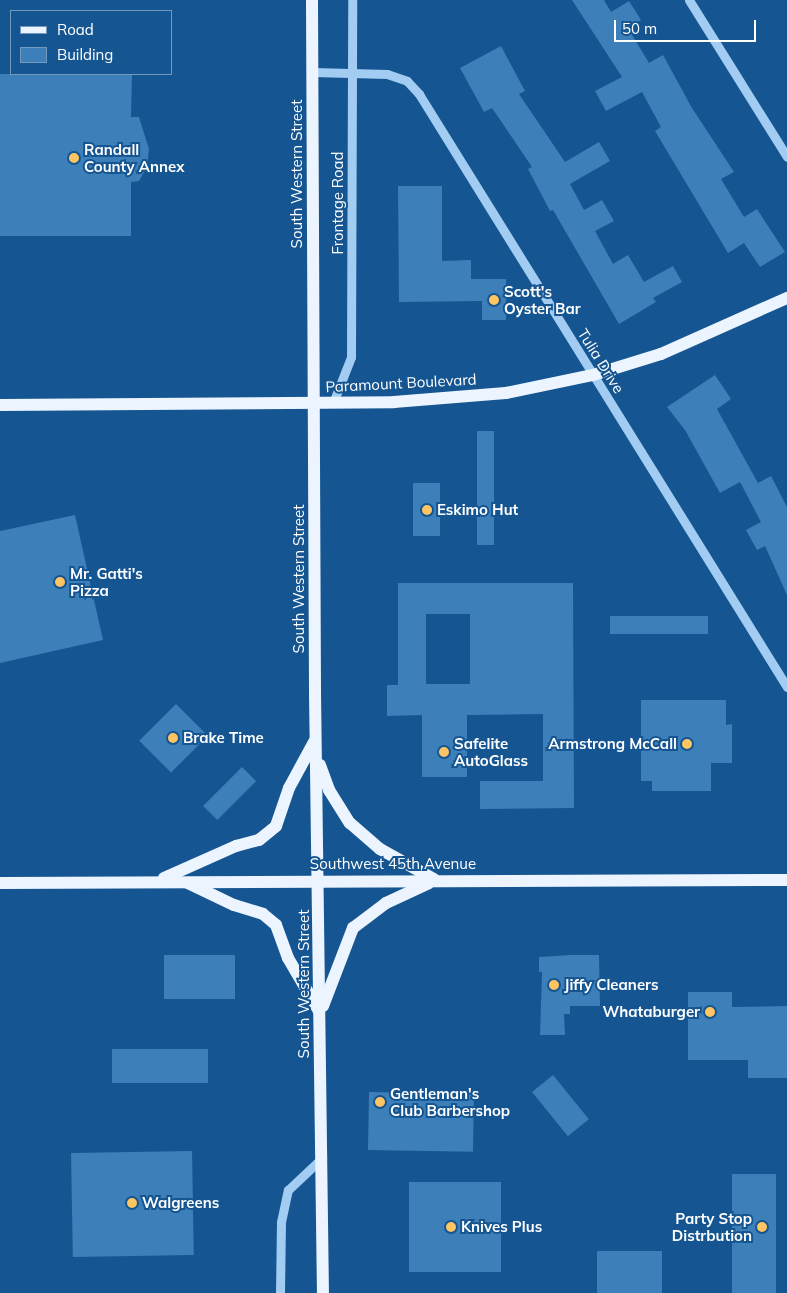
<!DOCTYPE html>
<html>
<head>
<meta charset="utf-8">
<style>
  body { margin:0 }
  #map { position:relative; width:787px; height:1293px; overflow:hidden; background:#155591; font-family:Mulish,sans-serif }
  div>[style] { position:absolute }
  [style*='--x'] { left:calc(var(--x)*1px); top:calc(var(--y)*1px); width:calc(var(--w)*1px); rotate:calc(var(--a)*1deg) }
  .building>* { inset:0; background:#3d7fb9; transform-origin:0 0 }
  .minor>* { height:9px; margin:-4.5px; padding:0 4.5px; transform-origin:4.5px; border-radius:4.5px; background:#a2ccf1 }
  .major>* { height:12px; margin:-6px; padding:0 6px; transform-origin:6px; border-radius:6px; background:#ecf5ff }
  .dots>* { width:14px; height:14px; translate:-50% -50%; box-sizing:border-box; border:2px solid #155591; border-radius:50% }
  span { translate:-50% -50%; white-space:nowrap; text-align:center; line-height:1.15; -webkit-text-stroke:4px #155591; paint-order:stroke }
  .poi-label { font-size:15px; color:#fff; font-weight:700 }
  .left { translate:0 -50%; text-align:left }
  .right { translate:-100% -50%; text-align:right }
  .street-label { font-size:15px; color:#fff }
  .legend { position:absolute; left:10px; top:10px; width:162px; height:65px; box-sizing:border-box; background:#155591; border:1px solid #7399bd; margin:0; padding:6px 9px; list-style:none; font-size:15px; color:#fff }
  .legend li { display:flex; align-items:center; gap:10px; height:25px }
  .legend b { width:25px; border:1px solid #7399bd }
  .scale { position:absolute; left:614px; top:20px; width:142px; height:22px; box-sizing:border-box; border:2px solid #fff; border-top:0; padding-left:6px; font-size:15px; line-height:18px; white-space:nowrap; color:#fff; -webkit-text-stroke:4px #155591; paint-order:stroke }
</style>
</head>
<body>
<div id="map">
  <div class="building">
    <i style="clip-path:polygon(572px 0,604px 0,611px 12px,629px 1px,641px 20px,628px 28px,649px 63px,663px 55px,692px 108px,734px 172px,721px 179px,744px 217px,757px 209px,785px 252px,760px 267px,744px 243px,728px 253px,655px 131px,661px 127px,642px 92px,606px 111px,595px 91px,622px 77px)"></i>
    <i style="clip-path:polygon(501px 46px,525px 91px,519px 94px,565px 162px,599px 142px,610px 161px,570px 184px,584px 210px,602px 200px,614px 221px,595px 231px,613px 264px,628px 255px,644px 282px,673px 266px,682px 282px,653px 298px,656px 302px,619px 324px,553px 210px,550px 211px,528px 169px,532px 167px,492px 108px,484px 112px,460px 68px)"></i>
    <i style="clip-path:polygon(0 74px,132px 74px,131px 117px,139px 117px,149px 149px,147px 167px,139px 181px,131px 182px,131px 236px,0 236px)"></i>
    <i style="clip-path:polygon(398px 186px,442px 186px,442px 261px,471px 260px,471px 279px,506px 279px,506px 320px,482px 320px,482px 301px,399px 302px)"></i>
    <i style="clip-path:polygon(715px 375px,731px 399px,717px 409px,758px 483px,771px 476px,787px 507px,787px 595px,765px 546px,757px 550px,746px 530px,761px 522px,740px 482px,720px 493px,685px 430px,667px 407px)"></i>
    <i style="left:494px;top:431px;width:114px;height:17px;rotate:90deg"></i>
    <i style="left:413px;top:483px;width:27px;height:53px"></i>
    <i style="clip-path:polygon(75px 515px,103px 640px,0 663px,0 531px)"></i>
    <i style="clip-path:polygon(evenodd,398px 583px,573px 583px,574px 808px,480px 809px,480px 781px,543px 781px,543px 714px,467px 715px,467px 777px,422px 777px,422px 715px,387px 716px,387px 685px,398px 685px,398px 583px,426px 614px,470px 614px,470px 684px,426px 684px,426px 614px)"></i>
    <i style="left:610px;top:616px;width:98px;height:18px"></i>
    <i style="clip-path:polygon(641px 700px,726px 700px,726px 725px,732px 724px,732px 763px,711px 763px,711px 791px,652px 791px,652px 781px,641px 781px)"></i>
    <i style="left:176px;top:704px;width:45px;height:52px;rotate:45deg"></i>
    <i style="left:242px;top:767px;width:20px;height:55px;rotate:45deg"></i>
    <i style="left:164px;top:955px;width:71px;height:44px"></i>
    <i style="clip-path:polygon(570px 955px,599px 955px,600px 1006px,570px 1006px,570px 1014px,564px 1014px,565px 1035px,540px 1035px,542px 972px,539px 972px,539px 957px)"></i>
    <i style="clip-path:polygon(688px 992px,732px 992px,732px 1007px,787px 1006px,787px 1078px,748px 1078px,748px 1060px,688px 1060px)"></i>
    <i style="left:112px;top:1049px;width:96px;height:34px"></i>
    <i style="left:553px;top:1075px;width:57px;height:27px;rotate:51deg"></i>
    <i style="left:369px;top:1092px;width:105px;height:58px;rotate:1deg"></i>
    <i style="left:192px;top:1151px;width:104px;height:121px;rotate:89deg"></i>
    <i style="left:732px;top:1174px;width:44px;height:119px"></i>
    <i style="left:409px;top:1182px;width:92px;height:90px"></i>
    <i style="left:662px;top:1251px;width:42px;height:65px;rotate:90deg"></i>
  </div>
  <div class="minor">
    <i style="--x:689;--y:0;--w:185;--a:58"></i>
    <i style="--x:313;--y:72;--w:74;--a:1.5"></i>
    <i style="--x:387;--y:74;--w:21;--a:19"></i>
    <i style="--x:407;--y:81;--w:18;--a:47"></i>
    <i style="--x:419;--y:94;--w:698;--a:58.18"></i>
    <i style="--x:333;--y:403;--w:49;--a:-68.6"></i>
    <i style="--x:351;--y:357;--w:357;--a:-89.8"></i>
    <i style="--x:280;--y:1293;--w:71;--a:-89.2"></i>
    <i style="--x:281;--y:1222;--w:33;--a:-78"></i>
    <i style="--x:288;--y:1190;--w:47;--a:-43.3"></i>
  </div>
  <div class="major">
    <i style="--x:312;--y:0;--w:693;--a:89.75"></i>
    <i style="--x:315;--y:693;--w:600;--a:89.24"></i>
    <i style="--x:0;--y:405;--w:394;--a:-0.4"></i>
    <i style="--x:394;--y:402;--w:112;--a:-4.6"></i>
    <i style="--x:506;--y:393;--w:89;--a:-11.7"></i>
    <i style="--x:593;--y:375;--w:71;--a:-17.2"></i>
    <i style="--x:661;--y:354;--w:138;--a:-24"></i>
    <i style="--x:320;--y:765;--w:27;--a:70"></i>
    <i style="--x:329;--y:790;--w:39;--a:58"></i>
    <i style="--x:350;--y:823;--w:40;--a:41"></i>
    <i style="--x:380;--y:849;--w:62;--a:29.1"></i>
    <i style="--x:164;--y:878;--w:79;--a:-24"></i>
    <i style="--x:236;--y:846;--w:24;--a:-15"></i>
    <i style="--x:259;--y:840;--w:22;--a:-39"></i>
    <i style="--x:276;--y:826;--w:40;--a:-71.1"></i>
    <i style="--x:289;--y:788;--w:52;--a:-61.5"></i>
    <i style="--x:0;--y:883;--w:787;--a:-0.22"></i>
    <i style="--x:188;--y:883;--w:51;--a:25.6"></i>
    <i style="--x:234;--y:905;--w:30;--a:17"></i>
    <i style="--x:263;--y:914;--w:17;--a:40"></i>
    <i style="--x:276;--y:925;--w:35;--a:70"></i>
    <i style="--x:288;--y:958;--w:61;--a:59.7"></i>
    <i style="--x:323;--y:1006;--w:84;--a:-69"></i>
    <i style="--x:353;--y:928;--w:41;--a:-37.1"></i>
    <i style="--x:386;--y:903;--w:47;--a:-24.9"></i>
  </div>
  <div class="dots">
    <i style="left:74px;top:158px;background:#ffc562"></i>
    <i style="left:494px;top:300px;background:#ffc562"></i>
    <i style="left:427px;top:510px;background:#ffc562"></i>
    <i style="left:60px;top:582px;background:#ffc562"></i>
    <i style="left:173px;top:738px;background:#ffc562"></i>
    <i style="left:687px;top:744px;background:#ffc562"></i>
    <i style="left:444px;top:752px;background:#ffc562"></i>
    <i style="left:554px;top:985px;background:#ffc562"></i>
    <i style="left:710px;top:1012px;background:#ffc562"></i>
    <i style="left:380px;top:1102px;background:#ffc562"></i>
    <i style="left:132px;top:1203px;background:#ffc562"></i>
    <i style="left:451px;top:1227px;background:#ffc562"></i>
    <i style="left:762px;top:1227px;background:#ffc562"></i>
  </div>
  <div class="poi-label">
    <span class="left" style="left:84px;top:158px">Randall<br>County Annex</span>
    <span class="left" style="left:504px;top:300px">Scott's<br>Oyster Bar</span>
    <span class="left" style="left:437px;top:510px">Eskimo Hut</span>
    <span class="left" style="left:70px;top:582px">Mr. Gatti's<br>Pizza</span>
    <span class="left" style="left:183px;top:738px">Brake Time</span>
    <span class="left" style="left:454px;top:752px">Safelite<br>AutoGlass</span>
    <span class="right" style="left:677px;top:744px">Armstrong McCall</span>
    <span class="left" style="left:564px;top:985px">Jiffy Cleaners</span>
    <span class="right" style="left:700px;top:1012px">Whataburger</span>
    <span class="left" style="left:390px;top:1102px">Gentleman's<br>Club Barbershop</span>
    <span class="left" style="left:142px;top:1203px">Walgreens</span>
    <span class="right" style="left:752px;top:1227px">Party Stop<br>Distrbution</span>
    <span class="left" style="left:461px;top:1227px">Knives Plus</span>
  </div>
  <div class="street-label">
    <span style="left:297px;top:174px;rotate:-90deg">South Western Street</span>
    <span style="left:338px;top:203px;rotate:-90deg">Frontage Road</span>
    <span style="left:601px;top:361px;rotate:58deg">Tulia Drive</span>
    <span style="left:401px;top:383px;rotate:-3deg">Paramount Boulevard</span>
    <span style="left:299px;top:579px;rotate:-90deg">South Western Street</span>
    <span style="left:393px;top:864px">Southwest 45th Avenue</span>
    <span style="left:304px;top:984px;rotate:-90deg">South Western Street</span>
  </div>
  <ul class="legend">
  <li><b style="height:6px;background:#ecf5ff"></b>Road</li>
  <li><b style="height:14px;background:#3d7fb9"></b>Building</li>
  </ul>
  <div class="scale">50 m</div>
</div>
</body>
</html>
